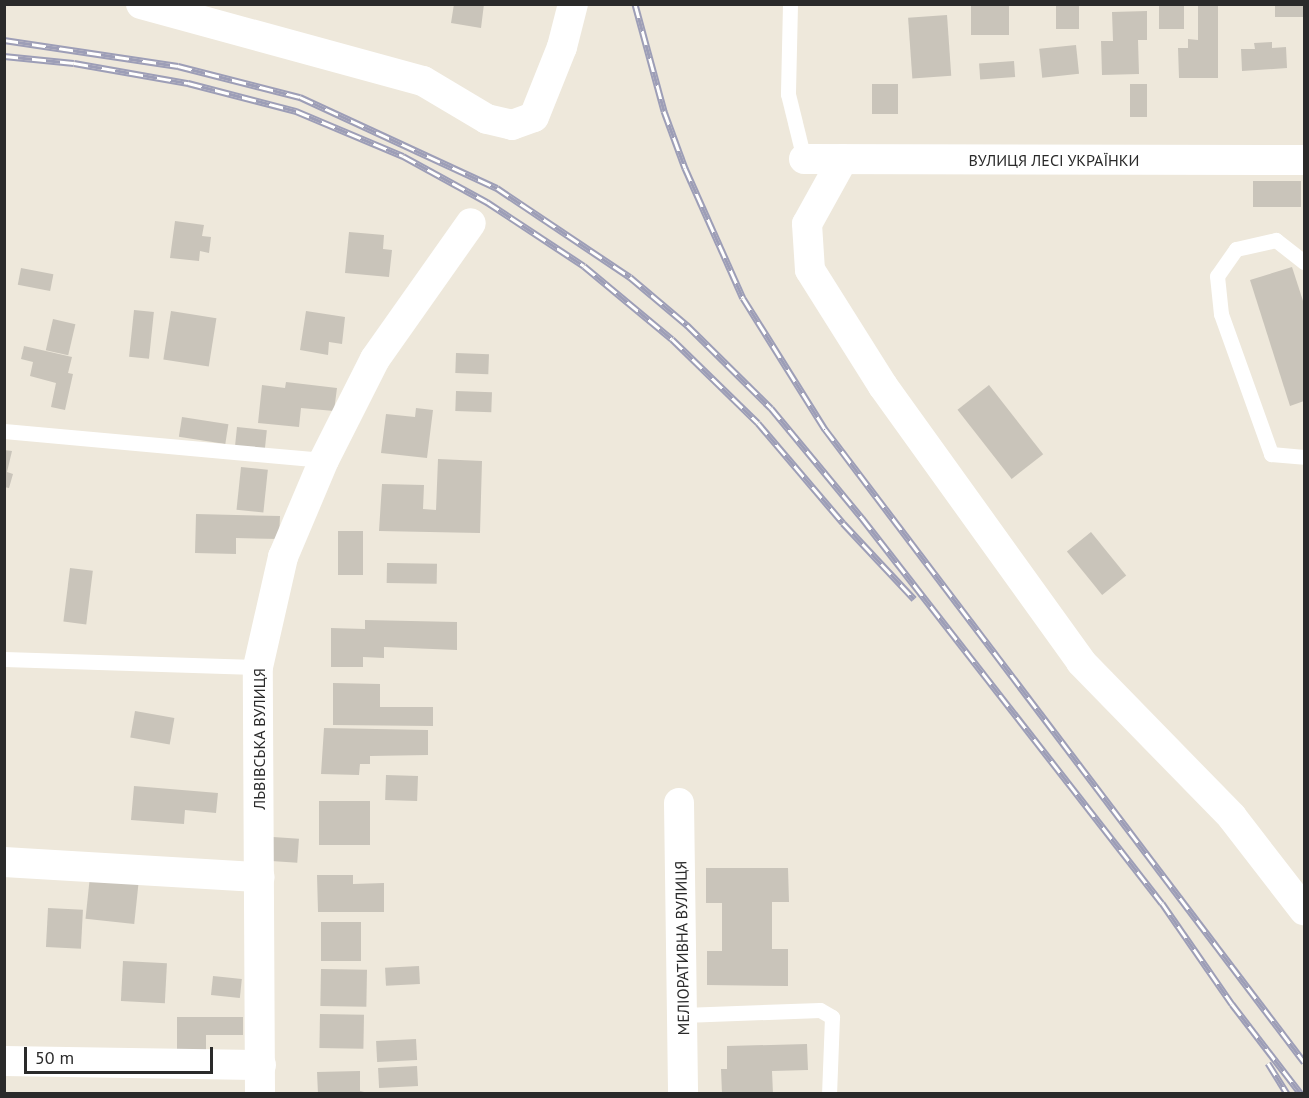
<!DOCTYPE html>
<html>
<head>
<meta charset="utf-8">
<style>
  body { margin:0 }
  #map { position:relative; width:1309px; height:1098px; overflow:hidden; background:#eee8db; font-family:"PT Sans",sans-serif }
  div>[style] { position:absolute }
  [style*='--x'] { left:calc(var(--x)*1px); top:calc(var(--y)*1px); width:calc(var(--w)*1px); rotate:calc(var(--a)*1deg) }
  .building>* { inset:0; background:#c9c4ba; transform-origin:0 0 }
  .service>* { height:15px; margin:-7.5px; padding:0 7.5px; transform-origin:7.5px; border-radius:7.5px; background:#fff }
  .minor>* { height:30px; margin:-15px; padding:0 15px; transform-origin:15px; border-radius:15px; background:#fff }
  .rail>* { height:7px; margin-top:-3.5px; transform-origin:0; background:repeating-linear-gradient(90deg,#fff 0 14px,#9d9eb7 0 28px); box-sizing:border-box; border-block:2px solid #9d9eb7 }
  span { translate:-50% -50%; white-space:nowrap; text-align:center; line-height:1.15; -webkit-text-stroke:4.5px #fff; paint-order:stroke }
  .street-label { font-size:16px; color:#2a2a2a }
  .frame { position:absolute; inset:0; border:6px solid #2a2a2a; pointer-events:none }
  .scale { position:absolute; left:24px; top:1047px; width:189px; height:27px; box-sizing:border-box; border:3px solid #2a2a2a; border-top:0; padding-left:8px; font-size:18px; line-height:21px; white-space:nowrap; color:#2a2a2a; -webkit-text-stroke:4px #fff; paint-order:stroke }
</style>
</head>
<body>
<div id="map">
  <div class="building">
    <i style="clip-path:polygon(454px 4px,484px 4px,481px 28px,451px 23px)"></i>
    <i style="left:971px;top:4px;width:38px;height:31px"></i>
    <i style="left:1056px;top:4px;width:23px;height:25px"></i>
    <i style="left:1159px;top:4px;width:25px;height:25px"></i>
    <i style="clip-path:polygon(1198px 4px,1218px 4px,1218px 78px,1179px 78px,1178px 48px,1188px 48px,1188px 39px,1198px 40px)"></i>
    <i style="left:1275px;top:4px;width:29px;height:13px"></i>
    <i style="clip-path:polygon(1147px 11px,1147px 40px,1138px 40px,1139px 74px,1102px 75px,1101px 41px,1113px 41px,1112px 12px)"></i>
    <i style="left:947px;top:15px;width:61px;height:39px;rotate:86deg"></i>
    <i style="clip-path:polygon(1272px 42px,1272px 48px,1286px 47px,1287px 68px,1242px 71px,1241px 49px,1255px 49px,1254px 43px)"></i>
    <i style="left:1076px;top:45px;width:29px;height:37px;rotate:84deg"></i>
    <i style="left:1014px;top:61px;width:16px;height:35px;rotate:86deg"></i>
    <i style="left:872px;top:84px;width:26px;height:30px"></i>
    <i style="left:1130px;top:84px;width:17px;height:33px"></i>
    <i style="left:1253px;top:181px;width:48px;height:26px"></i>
    <i style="clip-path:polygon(175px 221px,204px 225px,202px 236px,211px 237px,209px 253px,200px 251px,199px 261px,170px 258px)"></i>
    <i style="clip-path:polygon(349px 232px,384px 235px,383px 249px,392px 250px,389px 277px,345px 273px)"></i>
    <i style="clip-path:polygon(1292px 267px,1304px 304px,1304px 401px,1290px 406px,1250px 280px)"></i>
    <i style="left:21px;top:268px;width:33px;height:17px;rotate:11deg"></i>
    <i style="left:134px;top:310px;width:20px;height:47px;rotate:6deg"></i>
    <i style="left:171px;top:311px;width:46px;height:49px;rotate:9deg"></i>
    <i style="clip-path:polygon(306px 311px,345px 317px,342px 344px,329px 342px,328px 355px,300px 350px)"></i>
    <i style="left:53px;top:319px;width:23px;height:32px;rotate:13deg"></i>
    <i style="clip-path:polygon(24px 346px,72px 357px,68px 373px,73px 374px,65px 410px,51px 407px,56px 383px,30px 376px,33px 362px,21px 359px)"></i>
    <i style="left:456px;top:353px;width:33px;height:20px;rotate:2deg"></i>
    <i style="clip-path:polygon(286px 382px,337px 388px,334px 411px,301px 408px,299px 427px,258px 423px,262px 385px,285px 388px)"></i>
    <i style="left:989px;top:385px;width:88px;height:40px;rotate:52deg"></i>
    <i style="left:456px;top:391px;width:36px;height:20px;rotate:2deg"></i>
    <i style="clip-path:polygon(416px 408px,433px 410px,427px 458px,381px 453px,386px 414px,415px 417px)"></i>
    <i style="left:182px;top:417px;width:47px;height:20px;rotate:9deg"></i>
    <i style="left:237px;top:427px;width:30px;height:20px;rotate:6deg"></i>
    <i style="clip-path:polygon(4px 450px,12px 451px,7px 472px,13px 474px,9px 488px,4px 487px)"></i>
    <i style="clip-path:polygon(438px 459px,482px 461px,480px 533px,379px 531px,382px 484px,424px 485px,423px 509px,436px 510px)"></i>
    <i style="left:241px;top:467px;width:27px;height:43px;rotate:6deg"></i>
    <i style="clip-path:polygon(196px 514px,280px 516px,279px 539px,236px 538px,236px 554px,195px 553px)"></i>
    <i style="left:338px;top:531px;width:25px;height:44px"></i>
    <i style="left:1091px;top:532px;width:56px;height:31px;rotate:51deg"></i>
    <i style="left:387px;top:563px;width:50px;height:20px;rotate:1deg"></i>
    <i style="left:70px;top:568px;width:23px;height:54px;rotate:7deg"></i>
    <i style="clip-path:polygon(365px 620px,457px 622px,457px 650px,384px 647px,384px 658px,363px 657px,363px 667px,331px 667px,331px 628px,365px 629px)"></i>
    <i style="clip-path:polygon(333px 683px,380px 684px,380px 707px,433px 707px,433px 726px,333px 725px)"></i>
    <i style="left:135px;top:711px;width:40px;height:27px;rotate:10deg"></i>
    <i style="clip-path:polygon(324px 728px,428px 730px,428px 755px,370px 756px,370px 764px,360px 764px,359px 775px,321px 774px)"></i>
    <i style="left:386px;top:775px;width:32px;height:25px;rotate:2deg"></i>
    <i style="clip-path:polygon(134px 786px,218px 793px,216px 813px,185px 810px,184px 824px,131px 820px)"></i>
    <i style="left:319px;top:801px;width:51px;height:44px"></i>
    <i style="left:273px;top:837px;width:26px;height:24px;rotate:4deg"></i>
    <i style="clip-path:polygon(706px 868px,788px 868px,789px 902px,772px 902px,772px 949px,788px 949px,788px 986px,707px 985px,707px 951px,722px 951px,722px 903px,706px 903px)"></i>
    <i style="clip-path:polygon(317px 875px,353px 875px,353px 884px,384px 883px,384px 912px,318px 912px)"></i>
    <i style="left:90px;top:876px;width:49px;height:43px;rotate:6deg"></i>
    <i style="left:48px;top:908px;width:35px;height:39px;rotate:3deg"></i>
    <i style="left:321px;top:922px;width:40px;height:39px"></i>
    <i style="left:123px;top:961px;width:44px;height:40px;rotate:3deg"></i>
    <i style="left:419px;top:966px;width:18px;height:34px;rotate:87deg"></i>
    <i style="left:321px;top:969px;width:46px;height:37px;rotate:1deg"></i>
    <i style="left:213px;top:976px;width:29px;height:19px;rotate:6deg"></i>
    <i style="left:320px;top:1014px;width:44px;height:34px;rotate:1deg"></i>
    <i style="clip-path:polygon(177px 1017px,243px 1017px,243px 1035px,206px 1035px,206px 1056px,177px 1056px)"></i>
    <i style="left:416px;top:1039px;width:21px;height:40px;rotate:87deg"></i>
    <i style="clip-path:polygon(807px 1044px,808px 1070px,772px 1071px,773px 1094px,722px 1094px,721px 1069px,727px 1069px,727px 1046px)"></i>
    <i style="left:417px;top:1066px;width:20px;height:39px;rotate:87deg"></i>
    <i style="clip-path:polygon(360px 1071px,360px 1091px,373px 1094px,318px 1094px,317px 1072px)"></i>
  </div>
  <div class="service">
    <i style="--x:790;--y:4;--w:90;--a:91.3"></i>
    <i style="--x:788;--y:94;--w:67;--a:76.2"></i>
    <i style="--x:1304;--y:262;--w:36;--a:-142"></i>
    <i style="--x:1276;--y:240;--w:41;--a:167.3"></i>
    <i style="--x:1236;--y:249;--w:33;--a:125"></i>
    <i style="--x:1217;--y:276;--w:38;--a:84"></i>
    <i style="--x:1221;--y:314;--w:149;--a:70.3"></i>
    <i style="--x:1271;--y:454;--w:33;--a:5"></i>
    <i style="--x:4;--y:431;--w:321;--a:5.2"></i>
    <i style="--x:4;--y:659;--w:254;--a:1.8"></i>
    <i style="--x:683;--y:1015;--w:137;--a:-2.1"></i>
    <i style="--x:820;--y:1010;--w:14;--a:30"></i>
    <i style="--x:832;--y:1017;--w:77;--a:92.2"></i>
  </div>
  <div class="minor">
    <i style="--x:141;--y:4;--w:292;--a:15.3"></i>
    <i style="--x:423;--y:81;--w:74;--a:30.7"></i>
    <i style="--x:487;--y:119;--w:26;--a:13"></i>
    <i style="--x:512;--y:125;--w:23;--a:-20"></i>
    <i style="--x:534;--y:117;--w:75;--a:-68.2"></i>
    <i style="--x:562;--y:47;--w:44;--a:-75.7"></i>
    <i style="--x:804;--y:159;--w:500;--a:0.11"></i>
    <i style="--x:843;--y:159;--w:74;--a:119"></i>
    <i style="--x:807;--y:224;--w:46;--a:86.3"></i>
    <i style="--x:810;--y:270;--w:137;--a:57.8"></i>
    <i style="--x:883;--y:386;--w:340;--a:54.3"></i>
    <i style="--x:1081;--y:662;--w:216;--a:45.7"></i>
    <i style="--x:1232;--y:817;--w:118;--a:52.3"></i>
    <i style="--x:679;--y:803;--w:291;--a:89.2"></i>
    <i style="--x:4;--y:862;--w:256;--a:3.4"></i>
    <i style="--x:4;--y:1061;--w:257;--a:0.9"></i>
    <i style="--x:260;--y:1094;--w:427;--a:-90.3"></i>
    <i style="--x:258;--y:667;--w:113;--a:-77.2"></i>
    <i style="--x:283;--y:557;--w:105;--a:-67.1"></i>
    <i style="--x:324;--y:460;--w:113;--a:-63.2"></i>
    <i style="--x:375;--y:359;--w:166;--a:-54.8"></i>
  </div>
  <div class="rail">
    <i style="--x:635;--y:4;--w:111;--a:74.8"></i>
    <i style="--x:664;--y:111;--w:61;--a:69.8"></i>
    <i style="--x:685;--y:168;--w:142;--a:66"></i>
    <i style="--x:743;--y:298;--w:155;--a:58"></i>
    <i style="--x:825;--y:429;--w:794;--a:52.88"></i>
    <i style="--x:4;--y:40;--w:176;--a:8.5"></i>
    <i style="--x:178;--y:66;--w:126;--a:14.3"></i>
    <i style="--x:300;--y:97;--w:217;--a:24.8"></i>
    <i style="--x:497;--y:188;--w:160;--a:33.8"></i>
    <i style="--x:630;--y:277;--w:75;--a:40.1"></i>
    <i style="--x:687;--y:325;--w:118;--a:44.7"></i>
    <i style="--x:771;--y:408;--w:143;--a:50.4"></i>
    <i style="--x:862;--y:518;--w:488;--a:52.1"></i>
    <i style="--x:1162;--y:903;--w:123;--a:55.3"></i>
    <i style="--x:1232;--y:1004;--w:113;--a:52.5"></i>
    <i style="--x:4;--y:56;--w:70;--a:5.7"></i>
    <i style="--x:74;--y:63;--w:116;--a:10"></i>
    <i style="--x:188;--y:83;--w:112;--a:14.5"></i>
    <i style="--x:296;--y:111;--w:116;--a:22.8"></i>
    <i style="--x:403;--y:156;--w:96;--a:28.7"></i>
    <i style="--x:487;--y:202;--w:116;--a:33.4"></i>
    <i style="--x:584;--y:266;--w:114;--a:39.7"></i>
    <i style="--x:672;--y:339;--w:120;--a:44.3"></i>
    <i style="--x:758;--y:423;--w:131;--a:49.6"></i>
    <i style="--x:843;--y:523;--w:104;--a:46.9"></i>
    <i style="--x:1268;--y:1063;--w:36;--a:58"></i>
  </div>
  <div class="street-label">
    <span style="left:1054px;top:160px">ВУЛИЦЯ ЛЕСІ УКРАЇНКИ</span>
    <span style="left:259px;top:739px;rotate:-90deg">ЛЬВІВСЬКА ВУЛИЦЯ</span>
    <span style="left:682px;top:948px;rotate:-91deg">МЕЛІОРАТИВНА ВУЛИЦЯ</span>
  </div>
  <div class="frame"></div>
  <div class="scale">50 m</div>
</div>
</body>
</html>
